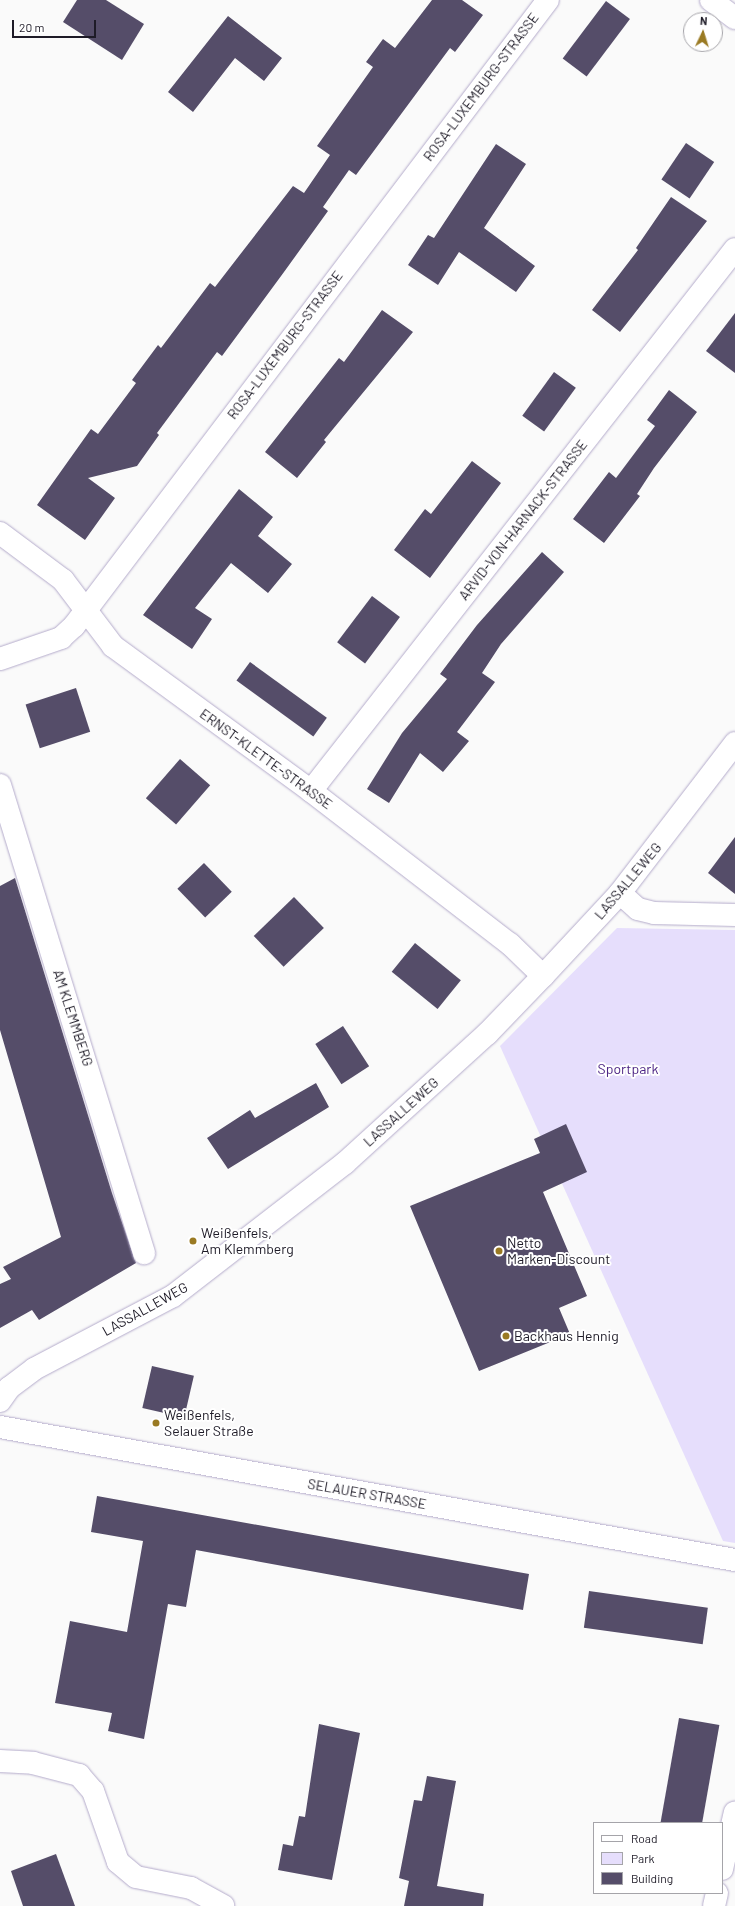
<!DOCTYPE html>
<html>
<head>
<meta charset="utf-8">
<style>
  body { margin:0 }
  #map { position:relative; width:735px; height:1906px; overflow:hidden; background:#fafafa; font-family:Barlow,sans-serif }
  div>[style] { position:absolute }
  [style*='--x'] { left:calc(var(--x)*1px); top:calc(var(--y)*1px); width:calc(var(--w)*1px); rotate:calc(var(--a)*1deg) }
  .green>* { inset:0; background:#e6defc }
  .building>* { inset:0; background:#554d69; transform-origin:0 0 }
  .roads { filter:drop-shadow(0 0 1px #b4abcb) drop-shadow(0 0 1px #b4abcb) }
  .minor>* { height:22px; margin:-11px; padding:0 11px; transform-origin:11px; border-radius:11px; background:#fff }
  .major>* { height:22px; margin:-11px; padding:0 11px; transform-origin:11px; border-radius:11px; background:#fff }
  .dots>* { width:11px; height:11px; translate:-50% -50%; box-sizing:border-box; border:2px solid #fff; border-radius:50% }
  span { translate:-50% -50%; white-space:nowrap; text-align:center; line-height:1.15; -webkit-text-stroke:4px #fff; paint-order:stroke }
  .street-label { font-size:14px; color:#1e1b27 }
  .park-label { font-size:14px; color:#4d2585 }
  .poi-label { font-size:14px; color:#1e1b27 }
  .left { translate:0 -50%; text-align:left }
  .legend { position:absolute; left:593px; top:1822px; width:130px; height:72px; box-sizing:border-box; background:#fff; border:1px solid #a5a4a9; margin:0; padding:5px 7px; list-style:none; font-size:12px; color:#1e1b27 }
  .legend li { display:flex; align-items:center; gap:8px; height:20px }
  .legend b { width:20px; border:1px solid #a5a4a9 }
  .north { position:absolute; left:683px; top:12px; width:40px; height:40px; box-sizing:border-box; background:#fff; border:1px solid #a5a4a9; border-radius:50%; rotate:4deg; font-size:11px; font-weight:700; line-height:16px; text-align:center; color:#1e1b27 }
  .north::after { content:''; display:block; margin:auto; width:14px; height:18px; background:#9a7a23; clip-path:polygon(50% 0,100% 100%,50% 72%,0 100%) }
  .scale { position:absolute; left:12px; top:20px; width:84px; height:18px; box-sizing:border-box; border:2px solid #1e1b27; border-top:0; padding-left:5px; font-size:12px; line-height:14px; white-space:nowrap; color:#1e1b27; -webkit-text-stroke:3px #fff; paint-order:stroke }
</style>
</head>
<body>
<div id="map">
  <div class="green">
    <i style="clip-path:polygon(617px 928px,735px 930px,735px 1543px,723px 1541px,500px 1046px)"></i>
  </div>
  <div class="building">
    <i style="clip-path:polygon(77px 0,106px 0,144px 24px,122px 60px,63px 22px)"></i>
    <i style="clip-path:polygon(432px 0,462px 0,483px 15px,455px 52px,450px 48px,356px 175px,349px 170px,323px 207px,328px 211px,284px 272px,222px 356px,217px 352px,157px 433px,159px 435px,137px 466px,88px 478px,115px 498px,85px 540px,37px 505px,91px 429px,98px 434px,136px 383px,132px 380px,158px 345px,161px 348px,210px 283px,215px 287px,293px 186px,304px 193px,330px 155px,317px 146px,373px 67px,366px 62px,383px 39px,395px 48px)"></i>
    <i style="left:606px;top:1px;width:30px;height:72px;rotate:37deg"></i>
    <i style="clip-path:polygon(228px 16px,282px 58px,264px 81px,235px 58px,193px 112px,168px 92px)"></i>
    <i style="left:686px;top:143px;width:34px;height:44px;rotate:34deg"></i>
    <i style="clip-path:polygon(496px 144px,526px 164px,484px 228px,535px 266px,516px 292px,459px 252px,438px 285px,408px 265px,428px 235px,434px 238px)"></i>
    <i style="clip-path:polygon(671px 197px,707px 221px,620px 332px,592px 310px,638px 250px,636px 248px)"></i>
    <i style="clip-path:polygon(382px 310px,413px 332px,324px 440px,326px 442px,297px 478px,265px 452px,339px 358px,344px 362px)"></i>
    <i style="clip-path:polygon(735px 313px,735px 373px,706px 351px)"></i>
    <i style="left:554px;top:372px;width:27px;height:54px;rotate:36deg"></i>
    <i style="clip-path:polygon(669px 390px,697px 412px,654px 468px,637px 494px,640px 496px,604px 543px,573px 519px,609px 472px,616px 478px,655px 426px,647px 420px)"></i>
    <i style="clip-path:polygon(472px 461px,501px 483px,430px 578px,394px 550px,425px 509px,431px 514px)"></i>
    <i style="clip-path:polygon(239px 489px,273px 517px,258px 536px,292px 564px,268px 593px,231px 563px,195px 608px,212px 619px,192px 649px,143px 615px)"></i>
    <i style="clip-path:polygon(542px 552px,564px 572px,501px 644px,482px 673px,495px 682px,457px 732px,469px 741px,443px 772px,420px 753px,389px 803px,367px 789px,402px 733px,447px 679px,440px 674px,477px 625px)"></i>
    <i style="left:372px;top:596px;width:35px;height:58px;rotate:37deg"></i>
    <i style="left:250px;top:662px;width:95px;height:23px;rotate:36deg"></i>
    <i style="left:76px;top:688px;width:46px;height:53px;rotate:72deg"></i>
    <i style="left:180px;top:759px;width:40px;height:52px;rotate:41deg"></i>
    <i style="clip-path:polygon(735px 837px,735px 894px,708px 873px)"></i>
    <i style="left:204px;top:863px;width:40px;height:37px;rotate:46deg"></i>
    <i style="clip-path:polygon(15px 878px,112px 1193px,136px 1263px,39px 1320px,32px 1310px,0 1328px,0 1284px,11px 1279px,3px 1267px,61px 1237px,0 1030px,0 886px)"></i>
    <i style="left:294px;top:897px;width:43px;height:56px;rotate:46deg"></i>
    <i style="left:415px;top:943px;width:59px;height:37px;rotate:39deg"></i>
    <i style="left:343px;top:1026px;width:48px;height:33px;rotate:57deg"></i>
    <i style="clip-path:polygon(316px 1083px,329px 1107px,228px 1169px,207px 1138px,250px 1110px,255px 1118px)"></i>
    <i style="clip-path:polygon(566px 1124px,587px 1172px,543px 1192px,587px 1296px,559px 1308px,570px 1334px,479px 1371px,410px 1206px,540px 1153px,534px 1139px)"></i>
    <i style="left:152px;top:1366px;width:43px;height:43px;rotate:13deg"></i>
    <i style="clip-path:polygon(97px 1496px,529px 1574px,523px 1610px,196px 1550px,186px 1607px,168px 1604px,144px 1739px,108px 1731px,112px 1713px,55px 1703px,70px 1621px,127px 1632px,143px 1541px,91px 1532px)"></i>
    <i style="left:589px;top:1591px;width:120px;height:37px;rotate:8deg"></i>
    <i style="left:679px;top:1718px;width:41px;height:107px;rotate:10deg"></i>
    <i style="clip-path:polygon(319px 1724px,360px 1733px,332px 1880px,278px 1870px,283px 1844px,293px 1846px,299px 1816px,305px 1817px)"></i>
    <i style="clip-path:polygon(427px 1776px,456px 1781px,437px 1886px,484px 1894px,483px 1906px,404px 1906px,409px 1881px,399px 1878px,414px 1800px,422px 1801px)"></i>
    <i style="clip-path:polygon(56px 1854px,75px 1906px,23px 1906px,11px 1871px)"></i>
  </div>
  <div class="roads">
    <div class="minor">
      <i style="--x:711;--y:0;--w:30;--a:37"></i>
      <i style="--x:0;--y:533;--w:79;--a:36.7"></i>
      <i style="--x:63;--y:580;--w:83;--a:52.9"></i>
      <i style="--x:113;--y:646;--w:245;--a:36.2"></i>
      <i style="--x:311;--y:791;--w:251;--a:37.6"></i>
      <i style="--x:510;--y:944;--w:46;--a:44.1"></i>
      <i style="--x:0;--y:659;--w:65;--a:-19"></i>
      <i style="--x:61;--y:638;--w:18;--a:-43"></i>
      <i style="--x:74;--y:626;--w:785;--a:-52.87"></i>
      <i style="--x:0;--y:785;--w:490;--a:72.9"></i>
      <i style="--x:311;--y:791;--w:688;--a:-51.96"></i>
      <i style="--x:620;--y:893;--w:24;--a:42"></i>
      <i style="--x:638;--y:909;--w:16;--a:14"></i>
      <i style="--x:654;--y:913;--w:81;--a:1.4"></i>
      <i style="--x:0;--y:1401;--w:16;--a:-55"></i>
      <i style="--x:9;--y:1388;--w:31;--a:-37"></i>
      <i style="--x:34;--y:1369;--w:157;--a:-27.7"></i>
      <i style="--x:173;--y:1296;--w:217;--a:-37.7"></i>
      <i style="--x:345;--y:1163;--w:192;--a:-42.3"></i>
      <i style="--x:487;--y:1034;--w:81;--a:-46"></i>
      <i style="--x:543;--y:976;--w:113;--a:-47.1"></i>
      <i style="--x:620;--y:893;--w:189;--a:-52.5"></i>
      <i style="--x:0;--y:1761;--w:33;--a:3"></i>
      <i style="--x:33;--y:1763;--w:48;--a:14.6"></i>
      <i style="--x:79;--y:1775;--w:21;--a:49"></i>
      <i style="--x:93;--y:1791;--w:75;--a:70.6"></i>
      <i style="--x:118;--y:1862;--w:23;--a:40"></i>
      <i style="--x:136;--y:1877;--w:56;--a:11.3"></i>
      <i style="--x:191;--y:1888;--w:37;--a:29"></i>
      <i style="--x:722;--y:1869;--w:58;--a:-77.2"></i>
      <i style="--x:714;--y:1906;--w:13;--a:-77"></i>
    </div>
    <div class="major">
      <i style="--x:0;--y:1427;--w:747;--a:10.26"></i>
    </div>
  </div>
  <div class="dots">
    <i style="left:193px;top:1241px;background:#9a7a23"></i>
    <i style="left:499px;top:1251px;background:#9a7a23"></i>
    <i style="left:506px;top:1336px;background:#9a7a23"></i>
    <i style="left:156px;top:1423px;background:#9a7a23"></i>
  </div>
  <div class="street-label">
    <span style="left:481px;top:87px;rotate:-53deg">ROSA-LUXEMBURG-STRASSE</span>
    <span style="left:285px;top:345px;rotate:-53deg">ROSA-LUXEMBURG-STRASSE</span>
    <span style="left:523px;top:520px;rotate:-52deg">ARVID-VON-HARNACK-STRASSE</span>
    <span style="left:266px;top:759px;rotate:36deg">ERNST-KLETTE-STRASSE</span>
    <span style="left:628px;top:881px;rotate:-50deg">LASSALLEWEG</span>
    <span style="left:73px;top:1018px;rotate:72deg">AM KLEMMBERG</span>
    <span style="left:401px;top:1112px;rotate:-42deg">LASSALLEWEG</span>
    <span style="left:145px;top:1309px;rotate:-29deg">LASSALLEWEG</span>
    <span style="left:367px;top:1494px;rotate:10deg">SELAUER STRASSE</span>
  </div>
  <div class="park-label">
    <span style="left:628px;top:1069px">Sportpark</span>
  </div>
  <div class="poi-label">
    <span class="left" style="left:201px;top:1241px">Weißenfels,<br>Am Klemmberg</span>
    <span class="left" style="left:507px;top:1251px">Netto<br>Marken-Discount</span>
    <span class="left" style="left:514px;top:1336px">Backhaus Hennig</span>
    <span class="left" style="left:164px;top:1423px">Weißenfels,<br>Selauer Straße</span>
  </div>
  <ul class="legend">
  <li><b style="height:5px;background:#fff"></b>Road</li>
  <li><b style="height:11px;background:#e6defc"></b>Park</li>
  <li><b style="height:11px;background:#554d69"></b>Building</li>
  </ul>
  <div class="north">N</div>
  <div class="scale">20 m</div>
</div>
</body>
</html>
